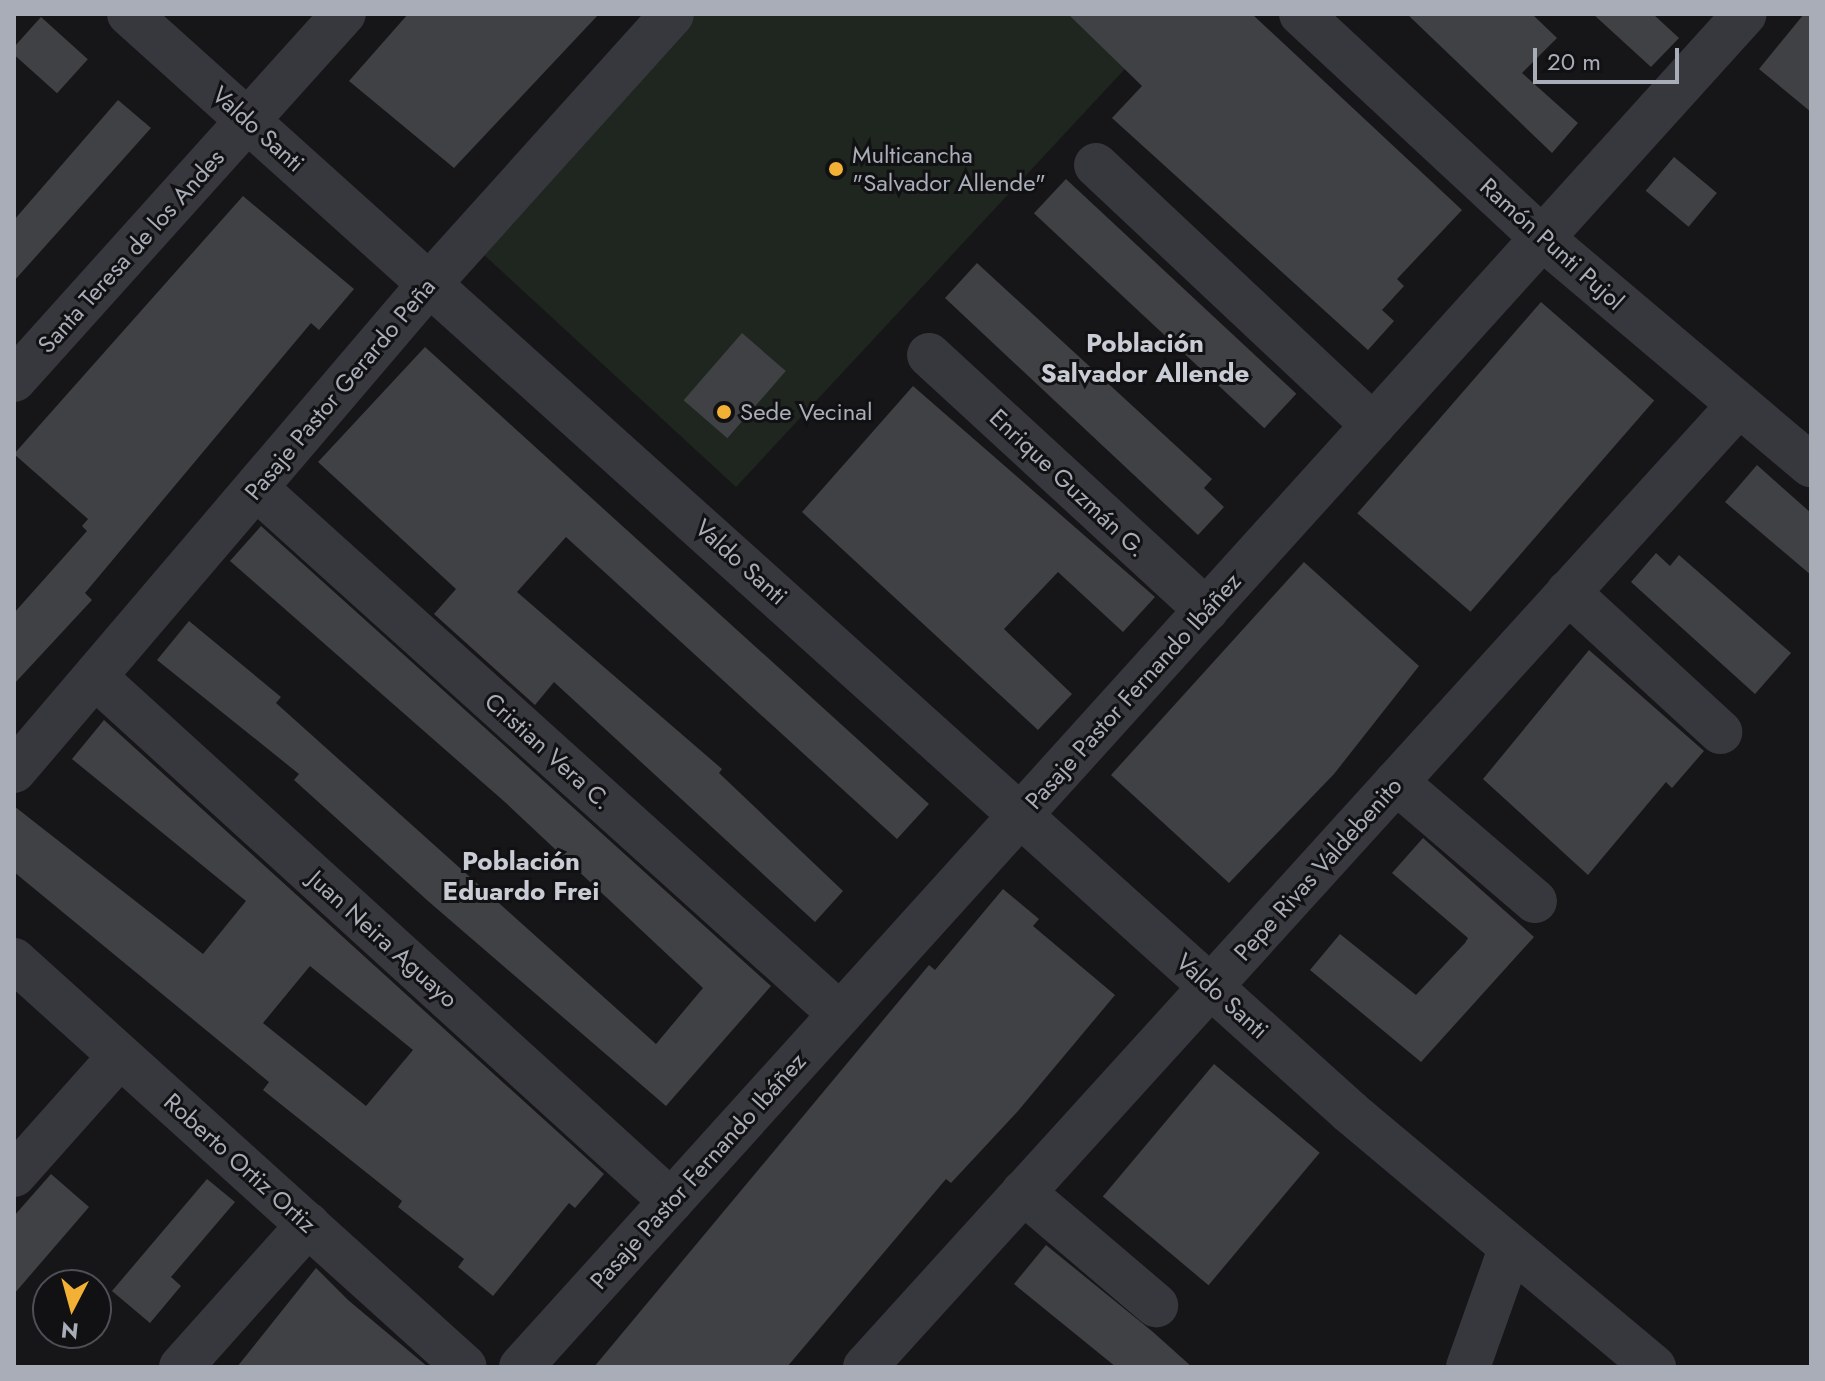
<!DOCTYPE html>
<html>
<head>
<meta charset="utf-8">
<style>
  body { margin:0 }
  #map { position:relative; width:1825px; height:1381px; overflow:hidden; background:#161618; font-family:Jost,sans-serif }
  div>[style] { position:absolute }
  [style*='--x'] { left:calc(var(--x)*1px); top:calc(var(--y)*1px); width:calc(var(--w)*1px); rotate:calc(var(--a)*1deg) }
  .green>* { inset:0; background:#1e261f }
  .building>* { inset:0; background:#404145; transform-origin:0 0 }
  .minor>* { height:44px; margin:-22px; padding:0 22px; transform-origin:22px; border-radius:22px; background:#37383d }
  .dots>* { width:22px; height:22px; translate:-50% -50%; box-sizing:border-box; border:4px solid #111113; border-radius:50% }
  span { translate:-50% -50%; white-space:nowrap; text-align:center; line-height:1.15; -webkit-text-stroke:6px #111113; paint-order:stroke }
  .street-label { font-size:24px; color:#a8adb8 }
  .poi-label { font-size:24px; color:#a8adb8 }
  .left { translate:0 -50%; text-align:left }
  .neighbourhood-label { font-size:26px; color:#c9ccd4; font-weight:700 }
  .frame { position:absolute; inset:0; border:16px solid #a8adb8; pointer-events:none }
  .north { position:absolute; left:32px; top:1269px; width:80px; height:80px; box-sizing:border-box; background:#111113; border:2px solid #4d4f55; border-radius:50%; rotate:186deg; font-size:22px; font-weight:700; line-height:32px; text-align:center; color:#a8adb8 }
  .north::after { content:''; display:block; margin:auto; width:28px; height:36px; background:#f2b134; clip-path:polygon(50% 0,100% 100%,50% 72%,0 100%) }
  .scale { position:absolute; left:1533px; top:48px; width:146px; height:36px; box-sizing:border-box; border:4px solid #a8adb8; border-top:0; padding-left:10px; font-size:24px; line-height:28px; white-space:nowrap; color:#a8adb8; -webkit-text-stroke:6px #111113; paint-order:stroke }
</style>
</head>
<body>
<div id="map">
  <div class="green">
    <i style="clip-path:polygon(681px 14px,1176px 14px,736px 487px,469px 241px)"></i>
  </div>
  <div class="building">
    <i style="clip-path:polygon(408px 14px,599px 14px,454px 168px,349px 81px)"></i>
    <i style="clip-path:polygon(1068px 14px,1252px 14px,1462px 210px,1397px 279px,1404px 286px,1382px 310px,1394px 321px,1368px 350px,1112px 118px,1142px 86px)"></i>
    <i style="clip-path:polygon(1407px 14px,1532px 14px,1557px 38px,1522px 73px,1578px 123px,1552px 153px)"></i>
    <i style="clip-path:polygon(1593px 14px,1653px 14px,1679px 38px,1651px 67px)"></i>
    <i style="clip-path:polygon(1804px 14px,1811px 14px,1811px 112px,1759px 69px)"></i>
    <i style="left:41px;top:17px;width:63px;height:46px;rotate:42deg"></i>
    <i style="clip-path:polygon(118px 100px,151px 128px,14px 281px,14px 220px)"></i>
    <i style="left:1674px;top:157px;width:56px;height:44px;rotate:40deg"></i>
    <i style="left:1066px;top:179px;width:315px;height:47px;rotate:43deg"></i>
    <i style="clip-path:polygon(243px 196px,354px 289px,319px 330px,311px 323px,85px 593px,92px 600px,14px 684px,14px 613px,87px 531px,82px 526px,88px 519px,14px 454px)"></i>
    <i style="clip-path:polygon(977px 263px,1212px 479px,1204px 488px,1224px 507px,1198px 535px,945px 298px)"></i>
    <i style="left:1541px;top:302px;width:150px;height:280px;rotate:41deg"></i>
    <i style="left:742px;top:333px;width:58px;height:89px;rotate:41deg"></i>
    <i style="clip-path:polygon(425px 347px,929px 804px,897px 839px,566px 537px,517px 592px,722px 769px,719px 773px,843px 891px,815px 922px,554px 682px,535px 705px,434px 614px,456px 589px,318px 462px)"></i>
    <i style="clip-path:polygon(913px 386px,1155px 597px,1123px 632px,1058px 572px,1004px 629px,1072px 694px,1038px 730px,802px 512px)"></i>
    <i style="clip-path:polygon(1757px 465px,1811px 513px,1811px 575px,1725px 502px)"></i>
    <i style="clip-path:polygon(261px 526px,771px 986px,666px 1106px,428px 901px,294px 780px,299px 774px,157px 660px,189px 621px,281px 697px,276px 703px,656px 1044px,703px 988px,506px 803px,230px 561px)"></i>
    <i style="clip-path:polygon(1656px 553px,1670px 566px,1679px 555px,1791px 653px,1755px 694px,1631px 582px)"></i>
    <i style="clip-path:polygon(1304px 562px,1419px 666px,1334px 774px,1229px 883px,1111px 775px)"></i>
    <i style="clip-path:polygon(1589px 650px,1704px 751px,1672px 788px,1666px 782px,1588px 875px,1483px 779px)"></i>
    <i style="clip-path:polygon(evenodd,104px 720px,604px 1174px,575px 1208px,569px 1203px,493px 1296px,458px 1267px,464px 1259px,398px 1207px,402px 1201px,263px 1090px,269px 1082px,14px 872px,14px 806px,203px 954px,246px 901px,72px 759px,104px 720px,310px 966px,413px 1050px,366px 1106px,263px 1023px,310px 966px)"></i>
    <i style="clip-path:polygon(1423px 838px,1534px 937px,1421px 1062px,1310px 970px,1340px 934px,1416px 995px,1465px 943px,1468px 938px,1392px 873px)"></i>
    <i style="clip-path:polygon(1003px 889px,1039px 919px,1033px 926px,1115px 995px,1018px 1111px,951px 1183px,946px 1179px,787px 1367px,594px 1367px,929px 965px,935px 970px)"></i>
    <i style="left:1214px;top:1064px;width:138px;height:173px;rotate:40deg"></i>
    <i style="clip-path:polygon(51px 1174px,89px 1207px,14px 1294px,14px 1216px)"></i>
    <i style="clip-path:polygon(207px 1179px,235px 1202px,171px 1277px,181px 1286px,150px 1323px,112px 1291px)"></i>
    <i style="clip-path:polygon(1046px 1245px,1153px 1332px,1192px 1367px,1116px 1367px,1014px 1284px)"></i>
    <i style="clip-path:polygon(316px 1268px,348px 1300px,428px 1367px,237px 1367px)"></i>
  </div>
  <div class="minor">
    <i style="--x:129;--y:14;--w:1642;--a:41.96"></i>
    <i style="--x:1350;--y:1112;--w:397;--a:40"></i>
    <i style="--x:1301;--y:14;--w:329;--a:42.9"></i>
    <i style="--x:1542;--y:238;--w:352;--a:40.2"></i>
    <i style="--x:1096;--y:165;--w:380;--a:43.2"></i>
    <i style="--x:929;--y:355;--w:377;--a:42.6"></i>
    <i style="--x:14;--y:380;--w:493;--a:-48"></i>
    <i style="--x:256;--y:488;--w:786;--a:42.01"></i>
    <i style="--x:1568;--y:592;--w:207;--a:42.6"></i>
    <i style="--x:95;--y:677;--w:779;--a:42.29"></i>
    <i style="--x:14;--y:771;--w:643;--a:-49.54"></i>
    <i style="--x:431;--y:282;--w:360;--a:-48"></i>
    <i style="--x:1396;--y:782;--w:183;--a:40.6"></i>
    <i style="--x:14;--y:960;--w:607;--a:42.06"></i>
    <i style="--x:14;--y:1175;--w:159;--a:-48.3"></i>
    <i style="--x:1023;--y:1192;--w:175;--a:40.4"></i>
    <i style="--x:181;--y:1367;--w:191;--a:-48.2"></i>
    <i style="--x:521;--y:1367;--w:1824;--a:-47.87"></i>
    <i style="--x:865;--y:1367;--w:1298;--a:-47.75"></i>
    <i style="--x:1468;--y:1367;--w:125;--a:-70.4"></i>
  </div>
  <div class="dots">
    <i style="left:836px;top:169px;background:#f2b134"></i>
    <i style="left:724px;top:412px;background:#f2b134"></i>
  </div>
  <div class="street-label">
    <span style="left:258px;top:129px;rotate:42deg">Valdo Santi</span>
    <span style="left:1552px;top:244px;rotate:42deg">Ramón Punti Pujol</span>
    <span style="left:131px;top:251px;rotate:-48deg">Santa Teresa de los Andes</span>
    <span style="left:340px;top:389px;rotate:-50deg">Pasaje Pastor Gerardo Peña</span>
    <span style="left:1068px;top:483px;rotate:43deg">Enrique Guzmán G.</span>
    <span style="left:741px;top:562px;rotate:42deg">Valdo Santi</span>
    <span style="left:1133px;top:691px;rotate:-48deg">Pasaje Pastor Fernando Ibáñez</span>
    <span style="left:548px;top:751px;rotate:42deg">Cristian Vera C.</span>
    <span style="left:1318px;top:869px;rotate:-48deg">Pepe Rivas Valdebenito</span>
    <span style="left:383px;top:939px;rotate:42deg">Juan Neira Aguayo</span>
    <span style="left:1222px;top:996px;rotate:42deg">Valdo Santi</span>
    <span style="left:240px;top:1163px;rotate:42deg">Roberto Ortiz Ortiz</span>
    <span style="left:698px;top:1171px;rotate:-48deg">Pasaje Pastor Fernando Ibáñez</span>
  </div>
  <div class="poi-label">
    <span class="left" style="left:852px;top:169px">Multicancha<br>"Salvador Allende"</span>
    <span class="left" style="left:740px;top:412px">Sede Vecinal</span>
  </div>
  <div class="neighbourhood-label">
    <span style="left:1145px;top:359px">Población<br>Salvador Allende</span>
    <span style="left:521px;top:877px">Población<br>Eduardo Frei</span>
  </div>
  <div class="frame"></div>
  <div class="north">N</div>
  <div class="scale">20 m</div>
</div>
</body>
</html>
